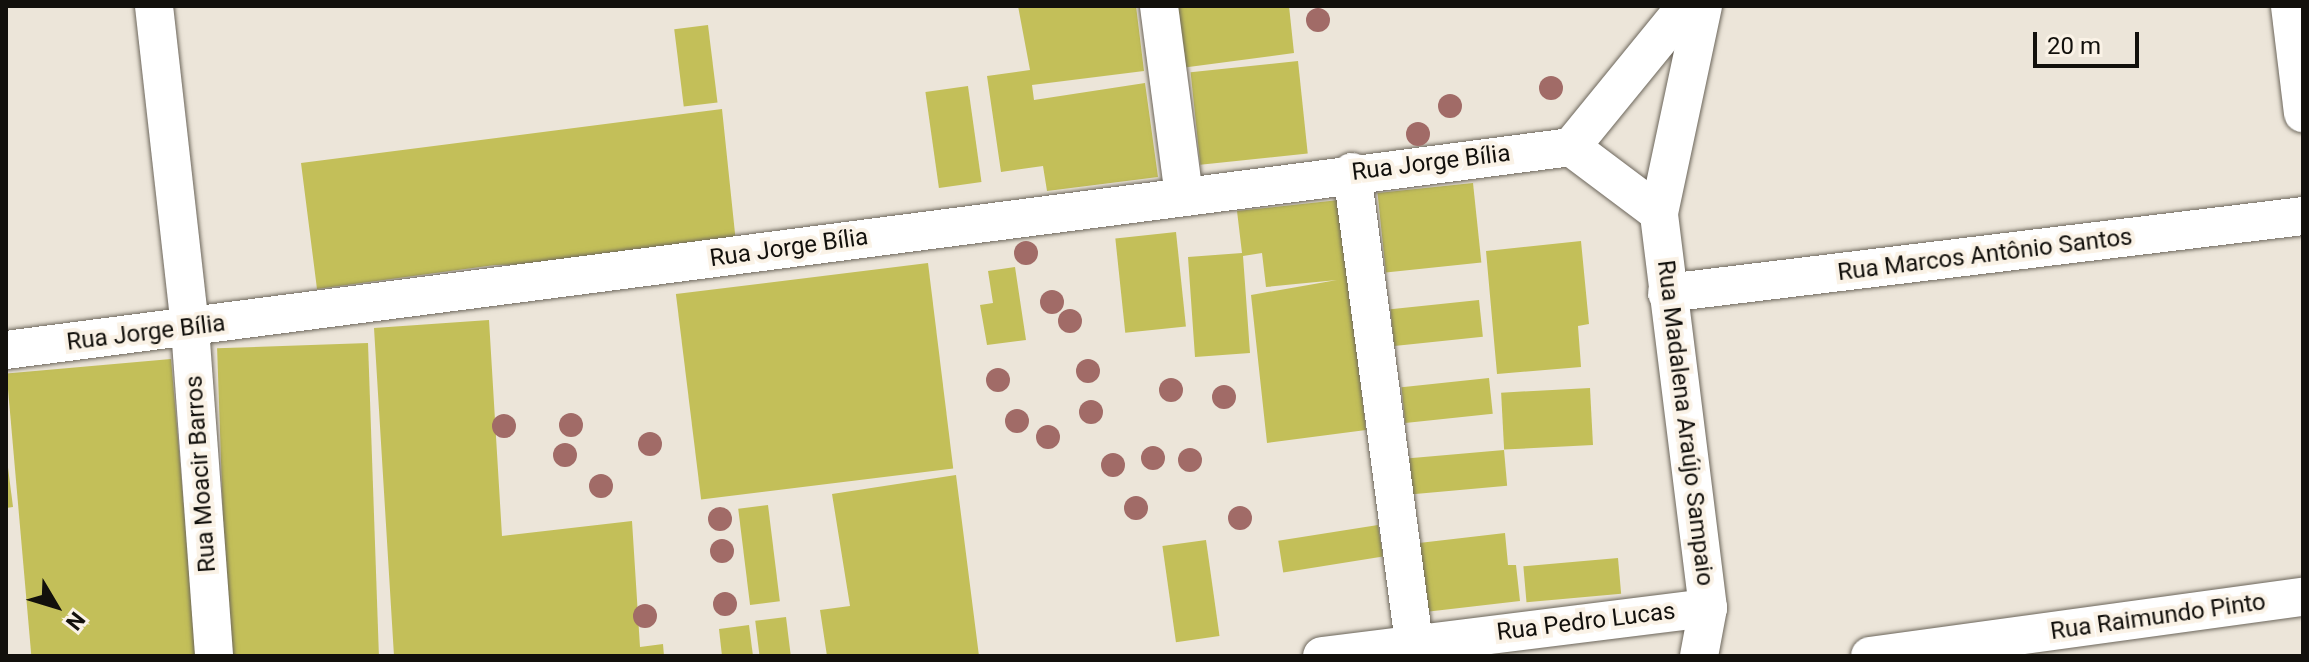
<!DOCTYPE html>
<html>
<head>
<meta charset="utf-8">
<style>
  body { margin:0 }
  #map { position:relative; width:2309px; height:662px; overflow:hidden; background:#ece5d9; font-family:Roboto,sans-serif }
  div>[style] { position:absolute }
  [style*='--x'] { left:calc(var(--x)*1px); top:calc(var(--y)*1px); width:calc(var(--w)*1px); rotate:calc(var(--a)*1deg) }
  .building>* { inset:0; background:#c3bf59; transform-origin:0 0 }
  .roads { filter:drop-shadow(0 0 2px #6c665b) drop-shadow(0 0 2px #6c665b) }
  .street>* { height:38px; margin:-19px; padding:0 19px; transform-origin:19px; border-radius:19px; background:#fff }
  .trees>* { width:24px; height:24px; margin:-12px; border-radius:50%; background:#a16b67 }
  span { translate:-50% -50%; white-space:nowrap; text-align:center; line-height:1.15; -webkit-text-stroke:8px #faf2e6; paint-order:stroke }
  .street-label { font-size:24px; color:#12100c }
  .frame { position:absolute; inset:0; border:8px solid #12100c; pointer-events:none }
  .north { position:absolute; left:16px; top:566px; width:80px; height:80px; -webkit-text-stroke:6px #faf2e6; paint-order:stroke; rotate:128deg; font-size:22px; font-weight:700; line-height:32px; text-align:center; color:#12100c }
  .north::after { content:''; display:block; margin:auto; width:28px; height:36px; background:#12100c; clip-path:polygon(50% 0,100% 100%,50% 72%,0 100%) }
  .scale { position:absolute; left:2033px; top:32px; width:106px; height:36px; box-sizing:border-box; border:4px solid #12100c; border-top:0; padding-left:10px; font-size:24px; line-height:28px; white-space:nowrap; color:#12100c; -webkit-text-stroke:6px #faf2e6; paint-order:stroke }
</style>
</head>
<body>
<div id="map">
  <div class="building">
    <i style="clip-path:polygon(1018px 6px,1136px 6px,1144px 71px,1032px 85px,1034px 100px,1145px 83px,1158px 177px,1047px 191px,1043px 166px,1001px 172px,987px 76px,1030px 70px)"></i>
    <i style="clip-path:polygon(1172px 6px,1289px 6px,1294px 53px,1181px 68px)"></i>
    <i style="left:708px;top:25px;width:78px;height:34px;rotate:83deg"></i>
    <i style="left:1298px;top:61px;width:93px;height:108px;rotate:84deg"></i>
    <i style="left:968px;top:86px;width:97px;height:43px;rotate:82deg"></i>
    <i style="clip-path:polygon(722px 109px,736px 243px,553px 264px,495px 265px,317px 289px,301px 163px)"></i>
    <i style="left:1473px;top:183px;width:80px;height:96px;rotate:84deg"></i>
    <i style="clip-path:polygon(1339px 200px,1366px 430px,1267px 443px,1251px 295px,1337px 280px,1266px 287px,1262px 253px,1243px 256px,1250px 353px,1195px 357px,1188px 257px,1242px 253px,1237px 211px)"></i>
    <i style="left:1176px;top:232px;width:95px;height:61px;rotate:84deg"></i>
    <i style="clip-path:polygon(1581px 241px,1589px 324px,1578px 326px,1581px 367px,1497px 374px,1486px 251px)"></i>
    <i style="left:928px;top:263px;width:207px;height:254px;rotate:83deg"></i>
    <i style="clip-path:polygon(1015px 267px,1026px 340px,987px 345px,980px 305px,993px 303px,988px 271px)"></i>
    <i style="left:1479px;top:300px;width:37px;height:89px;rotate:84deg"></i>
    <i style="clip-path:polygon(489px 320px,502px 536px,632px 521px,640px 647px,663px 644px,664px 656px,394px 656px,374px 328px)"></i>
    <i style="left:368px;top:343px;width:313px;height:151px;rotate:88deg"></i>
    <i style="left:171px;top:359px;width:298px;height:165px;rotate:85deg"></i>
    <i style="left:1489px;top:378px;width:36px;height:88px;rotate:84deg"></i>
    <i style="left:1590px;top:388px;width:57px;height:89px;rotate:87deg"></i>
    <i style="left:1504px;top:450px;width:36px;height:95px;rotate:85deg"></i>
    <i style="clip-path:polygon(6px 452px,13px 507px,6px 508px)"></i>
    <i style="clip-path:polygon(956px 475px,979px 656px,827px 656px,820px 610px,850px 606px,832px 494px)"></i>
    <i style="left:768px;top:505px;width:97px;height:30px;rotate:83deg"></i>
    <i style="left:1378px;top:525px;width:32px;height:101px;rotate:81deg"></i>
    <i style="clip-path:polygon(1505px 533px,1508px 565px,1516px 565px,1520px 601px,1425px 612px,1419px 543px)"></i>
    <i style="left:1206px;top:540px;width:97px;height:44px;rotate:82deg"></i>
    <i style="left:1618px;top:558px;width:36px;height:95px;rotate:85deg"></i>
    <i style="left:786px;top:617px;width:39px;height:31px;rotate:83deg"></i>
    <i style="clip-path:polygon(749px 625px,753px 656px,722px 656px,719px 629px)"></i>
  </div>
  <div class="roads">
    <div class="street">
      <i style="--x:154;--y:6;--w:324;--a:83.6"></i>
      <i style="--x:190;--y:328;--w:329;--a:85.8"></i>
      <i style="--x:1159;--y:6;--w:192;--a:82.5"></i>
      <i style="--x:2290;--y:6;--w:108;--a:83.1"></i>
      <i style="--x:1352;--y:172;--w:475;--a:82.5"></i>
      <i style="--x:1659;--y:213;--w:110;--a:-143.1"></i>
      <i style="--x:1571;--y:147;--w:182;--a:-50.8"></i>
      <i style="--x:1667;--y:293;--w:641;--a:-6.9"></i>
      <i style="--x:6;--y:350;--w:1578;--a:-7.39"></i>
      <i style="--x:1322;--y:656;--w:389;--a:-7.1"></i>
      <i style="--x:1699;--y:656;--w:49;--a:-79.4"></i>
      <i style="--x:1708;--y:608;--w:398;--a:-97.1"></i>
      <i style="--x:1659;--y:213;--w:212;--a:-78"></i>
      <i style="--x:1870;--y:656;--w:437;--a:-7.8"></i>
    </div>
  </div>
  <div class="trees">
    <i style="left:1318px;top:20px"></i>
    <i style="left:1551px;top:88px"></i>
    <i style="left:1450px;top:106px"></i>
    <i style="left:1418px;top:134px"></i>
    <i style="left:1026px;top:253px"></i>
    <i style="left:1052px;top:302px"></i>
    <i style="left:1070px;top:321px"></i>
    <i style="left:1088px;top:371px"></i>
    <i style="left:998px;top:380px"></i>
    <i style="left:1171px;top:390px"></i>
    <i style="left:1224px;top:397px"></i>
    <i style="left:1091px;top:412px"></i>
    <i style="left:1017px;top:421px"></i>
    <i style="left:571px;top:425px"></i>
    <i style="left:504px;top:426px"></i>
    <i style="left:1048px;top:437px"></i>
    <i style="left:650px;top:444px"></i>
    <i style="left:565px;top:455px"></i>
    <i style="left:1153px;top:458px"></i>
    <i style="left:1190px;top:460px"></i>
    <i style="left:1113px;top:465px"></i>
    <i style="left:601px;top:486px"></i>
    <i style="left:1136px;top:508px"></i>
    <i style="left:1240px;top:518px"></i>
    <i style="left:720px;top:519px"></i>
    <i style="left:722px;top:551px"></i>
    <i style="left:725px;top:604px"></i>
    <i style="left:645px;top:616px"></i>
  </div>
  <div class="street-label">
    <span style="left:1431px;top:163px;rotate:-7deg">Rua Jorge Bília</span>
    <span style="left:789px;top:248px;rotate:-8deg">Rua Jorge Bília</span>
    <span style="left:1985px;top:255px;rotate:-7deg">Rua Marcos Antônio Santos</span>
    <span style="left:146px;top:333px;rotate:-7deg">Rua Jorge Bília</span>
    <span style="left:1685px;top:423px;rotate:83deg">Rua Madalena Araújo Sampaio</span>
    <span style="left:201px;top:474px;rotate:-94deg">Rua Moacir Barros</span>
    <span style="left:2158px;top:617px;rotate:-8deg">Rua Raimundo Pinto</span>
    <span style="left:1586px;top:622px;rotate:-7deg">Rua Pedro Lucas</span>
  </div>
  <div class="frame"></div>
  <div class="north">N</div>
  <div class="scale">20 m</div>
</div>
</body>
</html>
